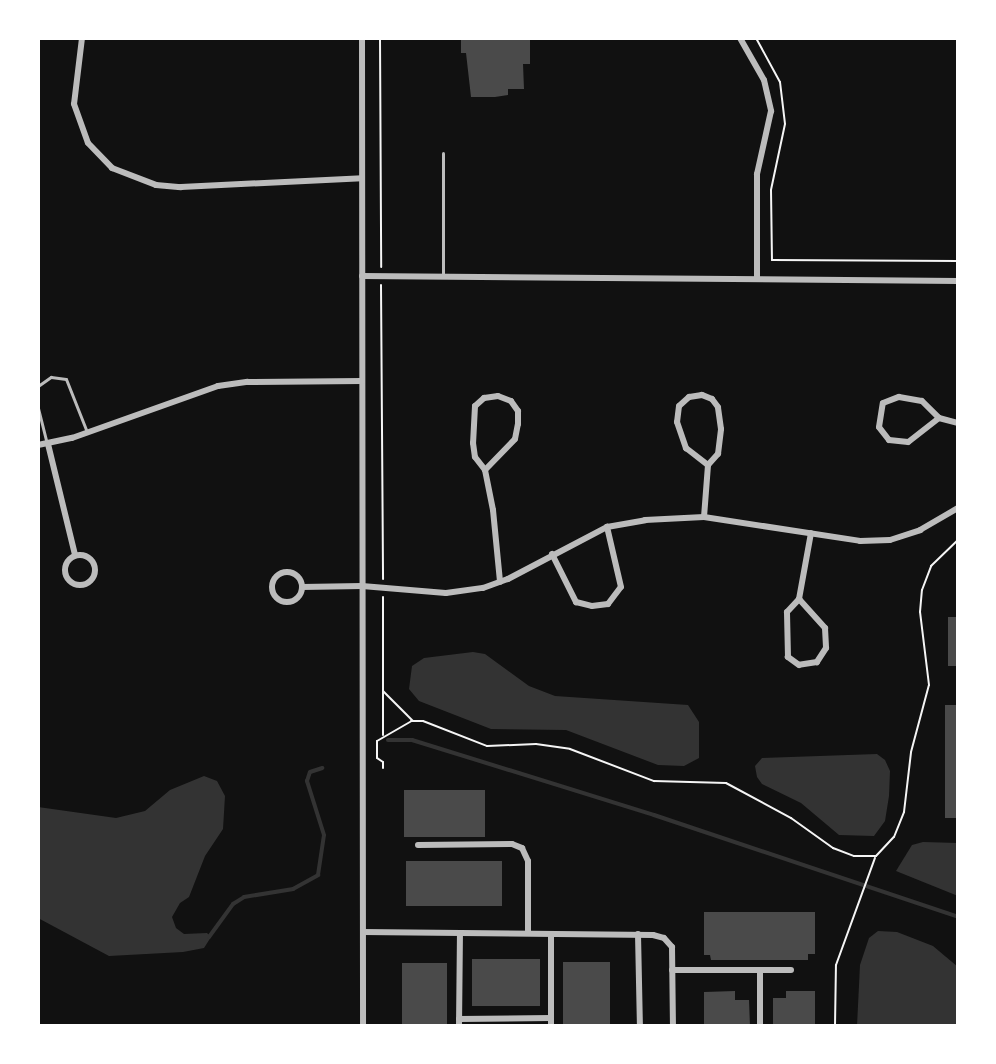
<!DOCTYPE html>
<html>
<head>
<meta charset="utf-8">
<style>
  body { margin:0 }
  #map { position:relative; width:996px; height:1064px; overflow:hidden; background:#111; font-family:"Varela Round",sans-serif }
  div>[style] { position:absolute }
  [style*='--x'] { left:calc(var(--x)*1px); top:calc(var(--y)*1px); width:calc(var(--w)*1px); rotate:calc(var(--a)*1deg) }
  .water>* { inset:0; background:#333 }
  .stream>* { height:4px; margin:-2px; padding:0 2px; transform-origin:2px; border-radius:2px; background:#333 }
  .building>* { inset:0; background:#4a4a4a; transform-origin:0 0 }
  .path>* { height:2px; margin:-1px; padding:0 1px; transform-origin:1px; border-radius:1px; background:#f5f5f5 }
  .service>* { height:3px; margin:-1.5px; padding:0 1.5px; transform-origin:1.5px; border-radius:1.5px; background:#bcbcbc }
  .minor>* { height:6px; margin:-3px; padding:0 3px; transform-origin:3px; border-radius:3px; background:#bcbcbc }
  .minor>.ring { margin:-3px; padding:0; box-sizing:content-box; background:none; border:6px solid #bcbcbc; border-radius:50% }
  span { translate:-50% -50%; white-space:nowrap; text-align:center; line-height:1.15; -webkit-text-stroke:6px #fff; paint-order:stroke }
  .frame { position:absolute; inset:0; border:40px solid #fff; pointer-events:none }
</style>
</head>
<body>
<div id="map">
  <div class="water">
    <i style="clip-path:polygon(473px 652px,485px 654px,529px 686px,555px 696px,688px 705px,699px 722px,699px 758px,684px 766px,658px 765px,566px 730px,491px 729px,419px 701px,409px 689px,412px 666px,424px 658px)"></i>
    <i style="clip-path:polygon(877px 754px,885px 760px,890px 771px,889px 796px,885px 821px,874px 836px,839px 835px,801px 803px,762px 784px,757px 777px,755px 766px,762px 758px)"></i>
    <i style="clip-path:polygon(204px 776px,217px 781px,225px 796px,223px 829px,205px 856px,189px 897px,180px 903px,172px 917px,176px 928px,184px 934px,207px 933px,211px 937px,204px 948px,183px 952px,109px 956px,38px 918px,38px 807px,116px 818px,145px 811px,170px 790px)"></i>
    <i style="clip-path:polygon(923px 842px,958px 843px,958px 896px,896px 871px,912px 845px)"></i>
    <i style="clip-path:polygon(878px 931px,897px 932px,933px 946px,958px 967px,958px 1026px,857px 1026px,860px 965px,869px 938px)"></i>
  </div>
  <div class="stream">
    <i style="--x:388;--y:740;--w:24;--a:0"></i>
    <i style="--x:412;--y:740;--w:253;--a:17.2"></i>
    <i style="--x:654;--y:815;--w:321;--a:18.5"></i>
    <i style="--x:209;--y:937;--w:41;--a:-54"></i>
    <i style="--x:233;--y:904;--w:13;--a:-32"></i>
    <i style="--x:244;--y:897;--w:50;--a:-9.3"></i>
    <i style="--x:293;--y:889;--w:29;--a:-29"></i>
    <i style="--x:318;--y:875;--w:40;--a:-81.5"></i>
    <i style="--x:324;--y:835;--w:57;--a:-107.5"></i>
    <i style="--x:307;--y:781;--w:9;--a:-72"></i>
    <i style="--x:310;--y:772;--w:13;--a:-18"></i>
  </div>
  <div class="building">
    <i style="clip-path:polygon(461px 38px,530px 38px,530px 64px,523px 64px,524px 89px,508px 89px,508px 95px,495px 97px,471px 97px,466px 53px,461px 53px)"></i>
    <i style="left:948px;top:617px;width:10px;height:49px"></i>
    <i style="left:945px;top:705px;width:13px;height:113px"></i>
    <i style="left:404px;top:790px;width:81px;height:47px"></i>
    <i style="left:406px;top:861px;width:96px;height:45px"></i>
    <i style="clip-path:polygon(704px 912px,815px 912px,815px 954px,808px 954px,808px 960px,711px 960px,710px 955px,704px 955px)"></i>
    <i style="left:472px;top:959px;width:68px;height:47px"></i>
    <i style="left:610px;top:962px;width:64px;height:47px;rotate:90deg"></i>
    <i style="left:402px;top:963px;width:45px;height:63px"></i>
    <i style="clip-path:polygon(735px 991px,735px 1000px,749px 1000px,750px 1026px,704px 1026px,704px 992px)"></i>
    <i style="clip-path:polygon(786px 991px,815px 991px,815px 1026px,773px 1026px,773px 998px,786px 998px)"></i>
  </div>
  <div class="path">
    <i style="--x:380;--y:38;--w:229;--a:89.7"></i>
    <i style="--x:756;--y:38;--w:50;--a:61.4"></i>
    <i style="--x:780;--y:82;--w:42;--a:83.2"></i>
    <i style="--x:785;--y:124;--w:67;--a:102"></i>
    <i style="--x:771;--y:190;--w:70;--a:89.2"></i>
    <i style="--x:772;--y:260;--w:186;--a:0.3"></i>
    <i style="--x:381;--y:285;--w:294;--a:89.6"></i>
    <i style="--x:383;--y:597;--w:138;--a:90"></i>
    <i style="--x:383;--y:691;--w:42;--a:45"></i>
    <i style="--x:383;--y:768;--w:6;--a:-90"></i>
    <i style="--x:383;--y:762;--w:7;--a:-146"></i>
    <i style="--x:377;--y:758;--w:17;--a:-90"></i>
    <i style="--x:377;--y:741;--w:39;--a:-30"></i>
    <i style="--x:411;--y:721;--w:12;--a:0"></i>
    <i style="--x:423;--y:721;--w:69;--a:21.3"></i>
    <i style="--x:487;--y:746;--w:49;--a:-2.3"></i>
    <i style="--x:536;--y:744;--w:34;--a:8"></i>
    <i style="--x:570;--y:749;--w:90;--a:20.9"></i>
    <i style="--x:654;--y:781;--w:72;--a:1.6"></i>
    <i style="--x:726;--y:783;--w:74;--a:28.3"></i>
    <i style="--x:791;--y:818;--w:52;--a:35.5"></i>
    <i style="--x:833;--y:848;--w:22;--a:21"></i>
    <i style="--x:854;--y:856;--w:22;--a:0"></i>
    <i style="--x:876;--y:856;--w:26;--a:-47"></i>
    <i style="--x:894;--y:837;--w:27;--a:-68"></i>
    <i style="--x:904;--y:812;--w:60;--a:-83.3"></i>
    <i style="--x:911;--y:752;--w:69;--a:-75"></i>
    <i style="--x:929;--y:685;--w:74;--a:-97"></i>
    <i style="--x:920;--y:612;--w:22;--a:-85"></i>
    <i style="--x:922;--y:590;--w:26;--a:-69"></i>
    <i style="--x:931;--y:566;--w:37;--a:-44"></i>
    <i style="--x:835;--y:1026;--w:61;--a:-89.1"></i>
    <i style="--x:836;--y:965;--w:114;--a:-70"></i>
  </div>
  <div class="service">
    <i style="--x:443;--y:153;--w:124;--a:90"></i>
    <i style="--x:38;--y:386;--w:16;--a:-35"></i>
    <i style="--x:51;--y:377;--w:15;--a:8"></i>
    <i style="--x:66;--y:379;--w:57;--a:68.4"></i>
    <i style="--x:38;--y:408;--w:36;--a:76"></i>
  </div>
  <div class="minor">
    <i style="--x:82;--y:38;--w:66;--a:96.9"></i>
    <i style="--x:74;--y:104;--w:41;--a:70.3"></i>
    <i style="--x:88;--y:143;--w:35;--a:46"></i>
    <i style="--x:112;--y:168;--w:47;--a:21.1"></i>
    <i style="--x:156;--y:185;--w:25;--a:5"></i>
    <i style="--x:181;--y:187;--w:181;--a:-2.8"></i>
    <i style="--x:362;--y:38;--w:988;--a:89.94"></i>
    <i style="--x:740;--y:38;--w:48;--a:60.3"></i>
    <i style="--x:764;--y:80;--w:32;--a:77"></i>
    <i style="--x:771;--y:111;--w:65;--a:102.5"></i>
    <i style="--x:757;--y:174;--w:105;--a:90"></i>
    <i style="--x:362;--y:276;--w:596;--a:0.48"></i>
    <i style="--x:939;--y:418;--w:39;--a:142"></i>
    <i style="--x:908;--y:442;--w:19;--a:-174"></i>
    <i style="--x:889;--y:440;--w:16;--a:-128"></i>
    <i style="--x:879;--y:427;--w:24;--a:-81"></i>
    <i style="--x:883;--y:403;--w:17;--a:-21"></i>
    <i style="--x:899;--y:397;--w:23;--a:10"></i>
    <i style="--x:922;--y:401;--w:24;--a:45"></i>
    <i style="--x:939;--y:418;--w:20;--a:15"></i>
    <i style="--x:48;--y:444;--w:114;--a:76.3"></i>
    <i style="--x:38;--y:445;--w:35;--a:-12"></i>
    <i style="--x:72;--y:438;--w:155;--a:-19.6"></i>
    <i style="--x:218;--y:386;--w:30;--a:-8"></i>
    <i style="--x:248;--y:382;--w:114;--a:-0.5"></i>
    <i style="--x:485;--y:470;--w:43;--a:-45.9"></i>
    <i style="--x:515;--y:439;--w:15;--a:-79"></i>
    <i style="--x:518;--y:424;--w:13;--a:-90"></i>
    <i style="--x:518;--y:411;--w:12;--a:-125"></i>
    <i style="--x:511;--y:401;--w:14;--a:-159"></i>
    <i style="--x:498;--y:396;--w:14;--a:172"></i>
    <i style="--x:484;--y:398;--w:12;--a:138"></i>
    <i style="--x:475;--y:406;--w:37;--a:93"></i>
    <i style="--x:473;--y:443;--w:14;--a:82"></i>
    <i style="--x:475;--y:457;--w:16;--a:52"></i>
    <i style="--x:485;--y:470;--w:41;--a:78.7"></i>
    <i style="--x:493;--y:510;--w:72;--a:84.4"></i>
    <i style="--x:704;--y:517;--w:52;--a:-85.6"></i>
    <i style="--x:708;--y:465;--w:15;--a:-48"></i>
    <i style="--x:718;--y:454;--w:25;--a:-83"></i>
    <i style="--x:721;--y:429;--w:22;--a:-98"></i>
    <i style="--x:718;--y:407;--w:10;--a:-127"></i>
    <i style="--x:712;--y:399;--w:11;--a:-158"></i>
    <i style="--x:702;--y:395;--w:13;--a:171"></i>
    <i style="--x:689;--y:397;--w:13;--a:138"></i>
    <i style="--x:679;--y:406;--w:16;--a:97"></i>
    <i style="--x:677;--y:422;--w:28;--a:71"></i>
    <i style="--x:686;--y:448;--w:28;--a:38"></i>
    <i style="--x:552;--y:554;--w:54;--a:63.4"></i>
    <i style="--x:576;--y:602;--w:16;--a:14"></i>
    <i style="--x:592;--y:606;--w:16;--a:-7"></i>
    <i style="--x:608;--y:604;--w:21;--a:-53"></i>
    <i style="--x:621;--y:587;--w:62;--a:-103.1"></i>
    <i class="ring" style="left:65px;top:555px;width:24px;height:24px"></i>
    <i class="ring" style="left:272px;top:572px;width:24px;height:24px"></i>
    <i style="--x:302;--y:587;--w:60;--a:-1"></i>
    <i style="--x:362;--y:586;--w:84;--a:4.8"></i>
    <i style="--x:446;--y:593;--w:37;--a:-8"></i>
    <i style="--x:483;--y:588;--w:27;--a:-20"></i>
    <i style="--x:508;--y:579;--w:112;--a:-27.7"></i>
    <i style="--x:607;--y:527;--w:39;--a:-10"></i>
    <i style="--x:645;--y:520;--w:59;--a:-2.9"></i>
    <i style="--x:704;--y:517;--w:158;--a:8.7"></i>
    <i style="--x:860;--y:541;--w:30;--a:-2"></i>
    <i style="--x:890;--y:540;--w:32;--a:-18"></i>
    <i style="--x:920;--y:530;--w:44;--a:-30.1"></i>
    <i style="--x:799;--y:599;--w:39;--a:48"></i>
    <i style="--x:825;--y:628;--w:20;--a:87"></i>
    <i style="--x:826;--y:648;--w:17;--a:123"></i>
    <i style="--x:817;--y:662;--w:18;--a:171"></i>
    <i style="--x:799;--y:665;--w:14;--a:-144"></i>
    <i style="--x:788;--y:657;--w:45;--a:-91.3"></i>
    <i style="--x:787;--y:612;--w:18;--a:-47"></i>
    <i style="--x:799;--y:599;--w:67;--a:-79.7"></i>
    <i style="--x:418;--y:845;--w:94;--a:-0.6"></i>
    <i style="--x:512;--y:844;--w:11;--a:22"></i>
    <i style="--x:522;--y:848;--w:14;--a:65"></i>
    <i style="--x:528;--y:861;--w:72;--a:90"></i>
    <i style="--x:363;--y:932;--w:290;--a:0.6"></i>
    <i style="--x:653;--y:935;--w:11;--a:15"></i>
    <i style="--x:664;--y:938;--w:12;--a:48"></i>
    <i style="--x:672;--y:947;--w:79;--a:89.3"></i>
    <i style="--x:638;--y:934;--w:92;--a:88.8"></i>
    <i style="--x:672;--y:970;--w:119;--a:0"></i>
    <i style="--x:760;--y:971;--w:55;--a:90"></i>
    <i style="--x:551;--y:1018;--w:84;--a:-90"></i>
    <i style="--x:459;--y:1019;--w:92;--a:-0.6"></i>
    <i style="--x:551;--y:1018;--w:8;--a:90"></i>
    <i style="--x:459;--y:1026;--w:93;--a:-89.4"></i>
  </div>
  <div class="frame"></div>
</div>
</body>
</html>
